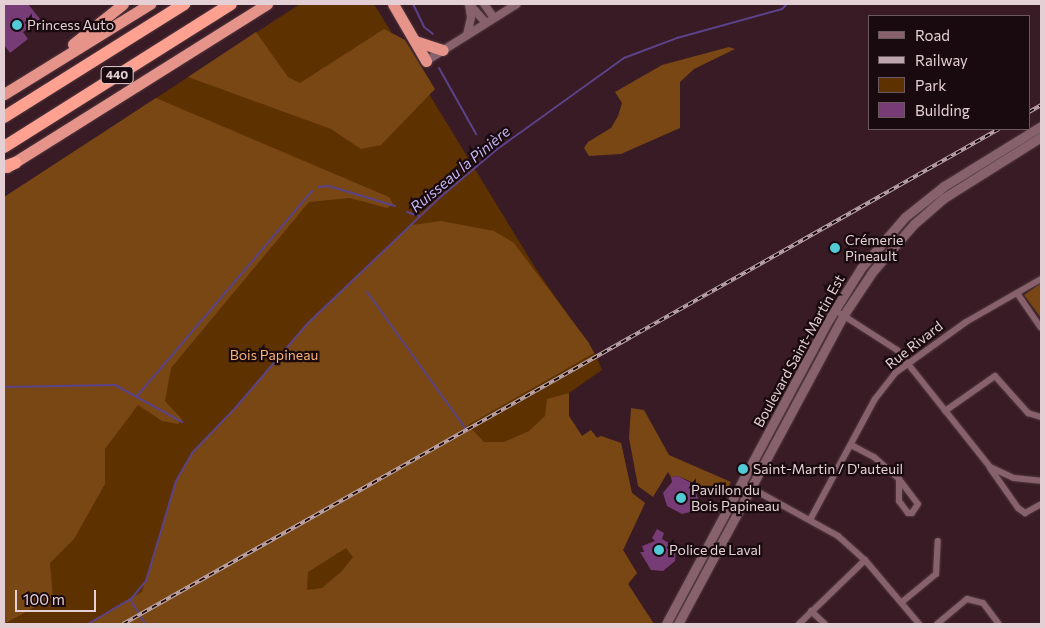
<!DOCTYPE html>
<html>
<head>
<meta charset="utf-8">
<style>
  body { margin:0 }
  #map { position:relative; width:1045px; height:628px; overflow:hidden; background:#391b25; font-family:Commissioner,sans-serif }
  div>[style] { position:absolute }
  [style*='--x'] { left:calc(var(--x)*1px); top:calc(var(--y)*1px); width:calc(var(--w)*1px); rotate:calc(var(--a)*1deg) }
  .green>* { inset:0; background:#5d3100 }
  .forest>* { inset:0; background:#784714 }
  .stream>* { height:2px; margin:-1px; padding:0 1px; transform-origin:1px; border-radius:1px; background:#5b438a }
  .building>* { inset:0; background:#773b75 }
  .roads { filter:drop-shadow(0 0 1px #523a41) drop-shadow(0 0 1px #523a41) }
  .minor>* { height:6px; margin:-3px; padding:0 3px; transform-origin:3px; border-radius:3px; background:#87626d }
  .tertiary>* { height:8px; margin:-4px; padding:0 4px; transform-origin:4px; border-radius:4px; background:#87626d }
  .secondary>* { height:9px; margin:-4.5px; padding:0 4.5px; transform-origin:4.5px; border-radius:4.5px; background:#87626d }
  .trunk>* { height:11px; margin:-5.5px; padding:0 5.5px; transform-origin:5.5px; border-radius:5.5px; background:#e6948a }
  .motorway>* { height:12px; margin:-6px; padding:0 6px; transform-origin:6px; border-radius:6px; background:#fea191 }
  .rail>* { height:4px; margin-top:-2px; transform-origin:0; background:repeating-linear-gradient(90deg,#180a0e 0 5.5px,#bda6ad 0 11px); box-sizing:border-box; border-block:1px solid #bda6ad }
  .dots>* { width:14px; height:14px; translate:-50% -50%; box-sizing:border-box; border:2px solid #180a0e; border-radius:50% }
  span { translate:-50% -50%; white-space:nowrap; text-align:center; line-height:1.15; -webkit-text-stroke:4.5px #180a0e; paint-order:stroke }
  .shield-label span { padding:1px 4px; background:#180a0e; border:1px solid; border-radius:4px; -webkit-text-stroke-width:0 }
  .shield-label { font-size:12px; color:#e4cfd4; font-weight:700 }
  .poi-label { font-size:14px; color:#e4cfd4 }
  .left { translate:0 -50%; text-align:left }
  .street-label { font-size:14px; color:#e4cfd4 }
  .park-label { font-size:14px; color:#fab272 }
  .water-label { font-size:15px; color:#c7b6f4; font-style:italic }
  .frame { position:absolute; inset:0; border:5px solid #e4cfd4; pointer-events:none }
  .legend { position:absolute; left:868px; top:15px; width:162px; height:115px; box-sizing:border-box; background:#180a0e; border:1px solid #6a595d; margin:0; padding:6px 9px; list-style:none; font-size:15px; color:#e4cfd4 }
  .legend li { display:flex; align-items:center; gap:10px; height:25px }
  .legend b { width:25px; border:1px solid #6a595d }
  .scale { position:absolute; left:15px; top:590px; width:81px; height:22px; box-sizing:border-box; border:2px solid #e4cfd4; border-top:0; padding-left:6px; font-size:15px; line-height:18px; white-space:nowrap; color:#e4cfd4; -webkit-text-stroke:4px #180a0e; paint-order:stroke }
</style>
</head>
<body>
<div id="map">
  <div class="green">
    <i style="clip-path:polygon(300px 4px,374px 4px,536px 269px,596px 355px,602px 370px,569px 393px,569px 416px,582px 436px,591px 430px,597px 438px,601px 436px,621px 443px,632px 493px,645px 503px,623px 550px,637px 573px,628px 584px,654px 624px,4px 624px,130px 115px)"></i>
  </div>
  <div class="forest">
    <i style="clip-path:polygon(384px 29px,405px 40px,435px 89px,381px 145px,361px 149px,331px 129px,188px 77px,256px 32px,288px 77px,300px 83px)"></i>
    <i style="clip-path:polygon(729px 47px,735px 49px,694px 69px,680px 82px,680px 128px,621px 154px,589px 156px,584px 148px,588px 142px,611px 128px,618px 116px,622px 103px,615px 92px,662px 65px)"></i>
    <i style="clip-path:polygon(156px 98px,389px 197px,393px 204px,387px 208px,350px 198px,309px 202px,171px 368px,165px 401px,182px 419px,178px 424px,162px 421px,138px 405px,105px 449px,105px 484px,74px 539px,50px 563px,53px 597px,4px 624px,4px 197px)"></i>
    <i style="clip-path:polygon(evenodd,441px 221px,494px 231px,514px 243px,589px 343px,594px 353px,468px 425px,484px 442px,504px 442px,529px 431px,545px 416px,547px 399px,569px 393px,569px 416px,582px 436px,591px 430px,597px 438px,601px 436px,621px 443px,632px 493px,645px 503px,623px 550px,637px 573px,628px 584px,654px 624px,88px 624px,142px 592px,176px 481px,192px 453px,237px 406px,308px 323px,364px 269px,412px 225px,441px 221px,346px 548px,353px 557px,342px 571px,322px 588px,307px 590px,308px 572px,346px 548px)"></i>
    <i style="clip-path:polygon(1041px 283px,1041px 318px,1024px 295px)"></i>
    <i style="clip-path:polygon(631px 408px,644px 410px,669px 455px,731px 482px,724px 496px,678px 476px,671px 477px,668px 472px,653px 497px,638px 486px,629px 438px)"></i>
  </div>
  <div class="stream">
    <i style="--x:413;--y:4;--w:25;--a:64"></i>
    <i style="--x:424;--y:27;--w:11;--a:38"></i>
    <i style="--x:439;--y:68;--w:76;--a:60.7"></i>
    <i style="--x:475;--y:166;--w:20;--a:-84"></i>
    <i style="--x:318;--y:187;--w:11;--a:-5"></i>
    <i style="--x:329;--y:186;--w:69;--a:16.9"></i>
    <i style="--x:407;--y:212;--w:13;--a:18"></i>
    <i style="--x:367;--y:292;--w:168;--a:54.2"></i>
    <i style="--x:4;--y:387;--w:111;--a:-1"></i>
    <i style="--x:115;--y:385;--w:77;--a:28.9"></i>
    <i style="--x:137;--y:396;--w:270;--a:-49.5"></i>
    <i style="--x:130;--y:599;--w:29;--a:59"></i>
    <i style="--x:88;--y:624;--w:51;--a:-30.6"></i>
    <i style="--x:132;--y:598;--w:22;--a:-51"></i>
    <i style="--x:146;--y:581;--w:104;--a:-73.3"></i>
    <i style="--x:176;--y:481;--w:32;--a:-60"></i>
    <i style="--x:192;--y:453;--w:65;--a:-46.2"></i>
    <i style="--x:237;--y:406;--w:109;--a:-49.5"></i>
    <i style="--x:308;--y:323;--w:180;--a:-43.6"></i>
    <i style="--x:438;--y:199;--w:76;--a:-40.2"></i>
    <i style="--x:496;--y:150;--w:158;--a:-35.7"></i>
    <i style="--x:624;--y:58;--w:57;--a:-20.7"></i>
    <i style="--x:677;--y:38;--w:109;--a:-15.4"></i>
    <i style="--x:782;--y:9;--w:7;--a:-45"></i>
  </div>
  <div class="building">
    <i style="clip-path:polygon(4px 4px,28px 4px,40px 19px,23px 32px,28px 39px,10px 53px,4px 45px)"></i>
    <i style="clip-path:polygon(678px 476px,693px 484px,699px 502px,694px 511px,682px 514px,667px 506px,663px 493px,672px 482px,671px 477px)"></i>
    <i style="clip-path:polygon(657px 529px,664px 533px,662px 539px,676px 547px,675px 561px,663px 571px,651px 570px,640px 552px,644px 552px,642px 546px,655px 541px,652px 538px)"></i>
  </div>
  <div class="roads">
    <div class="minor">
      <i style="--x:1017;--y:293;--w:42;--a:55.6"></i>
      <i style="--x:841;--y:314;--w:67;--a:32.7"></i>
      <i style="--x:897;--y:350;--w:149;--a:51.5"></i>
      <i style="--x:990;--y:467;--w:26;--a:25"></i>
      <i style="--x:1014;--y:478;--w:27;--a:6"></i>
      <i style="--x:945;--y:411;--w:61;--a:-35"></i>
      <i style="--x:995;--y:376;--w:50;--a:48.3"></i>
      <i style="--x:1028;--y:413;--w:14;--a:17"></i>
      <i style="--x:851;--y:445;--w:26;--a:28"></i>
      <i style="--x:874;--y:457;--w:33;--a:41"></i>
      <i style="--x:899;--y:479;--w:31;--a:53"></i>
      <i style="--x:918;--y:504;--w:11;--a:124"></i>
      <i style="--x:912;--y:513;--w:4;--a:180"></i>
      <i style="--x:908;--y:513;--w:15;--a:-127"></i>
      <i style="--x:899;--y:501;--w:22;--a:-90"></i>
      <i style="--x:990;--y:468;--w:49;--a:55"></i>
      <i style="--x:1018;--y:508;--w:9;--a:36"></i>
      <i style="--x:1025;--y:513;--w:18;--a:-29"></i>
      <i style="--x:742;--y:483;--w:110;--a:28.9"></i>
      <i style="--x:838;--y:536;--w:36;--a:42"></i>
      <i style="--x:865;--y:560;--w:84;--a:49.8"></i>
      <i style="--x:810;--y:520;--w:137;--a:-61.8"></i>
      <i style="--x:875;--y:399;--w:33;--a:-52"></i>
      <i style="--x:895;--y:373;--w:87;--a:-35.7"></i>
      <i style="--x:966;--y:322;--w:86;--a:-29.8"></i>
      <i style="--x:902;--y:602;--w:44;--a:-39.5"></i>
      <i style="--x:936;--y:574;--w:33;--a:-87"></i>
      <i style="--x:811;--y:611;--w:19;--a:43"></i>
      <i style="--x:799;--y:624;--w:92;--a:-44.1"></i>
      <i style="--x:937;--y:624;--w:39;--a:-40"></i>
      <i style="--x:967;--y:599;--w:16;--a:14"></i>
      <i style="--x:983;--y:603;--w:26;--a:53"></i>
    </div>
    <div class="tertiary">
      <i style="--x:469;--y:4;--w:25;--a:48"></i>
      <i style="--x:484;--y:4;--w:17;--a:54"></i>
      <i style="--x:467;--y:35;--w:18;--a:-77"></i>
      <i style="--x:471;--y:17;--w:13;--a:-99"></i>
      <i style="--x:426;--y:61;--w:107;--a:-32.1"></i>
    </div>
    <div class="secondary">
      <i style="--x:666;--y:624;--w:340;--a:-61.9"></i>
      <i style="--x:826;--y:324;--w:66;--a:-58"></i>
      <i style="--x:861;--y:268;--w:67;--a:-49.2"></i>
      <i style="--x:905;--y:217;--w:50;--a:-38.5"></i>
      <i style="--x:944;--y:186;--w:114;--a:-31.7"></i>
      <i style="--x:678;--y:624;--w:349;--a:-61.8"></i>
      <i style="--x:843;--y:316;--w:54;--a:-56.3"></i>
      <i style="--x:873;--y:271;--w:62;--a:-48.9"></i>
      <i style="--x:914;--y:224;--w:40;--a:-41"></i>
      <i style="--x:944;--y:198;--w:115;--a:-32.2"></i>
    </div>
    <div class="trunk">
      <i style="--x:393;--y:4;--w:66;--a:59.9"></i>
      <i style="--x:415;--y:41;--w:29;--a:18"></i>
      <i style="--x:73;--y:44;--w:64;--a:-38.7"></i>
      <i style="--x:4;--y:94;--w:172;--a:-31.7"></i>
      <i style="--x:7;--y:167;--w:307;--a:-32.1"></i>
    </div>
    <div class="motorway">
      <i style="--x:4;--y:117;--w:213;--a:-32.1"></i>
      <i style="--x:4;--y:147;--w:268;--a:-32.2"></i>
      <i style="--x:4;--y:167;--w:12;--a:-20"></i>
    </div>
  </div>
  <div class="rail">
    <i style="--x:1029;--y:112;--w:14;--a:-30"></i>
    <i style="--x:123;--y:624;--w:1006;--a:-29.47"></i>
  </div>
  <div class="dots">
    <i style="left:17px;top:25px;background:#52cbd7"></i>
    <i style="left:835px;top:248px;background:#52cbd7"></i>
    <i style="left:743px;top:469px;background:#52cbd7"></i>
    <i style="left:681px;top:498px;background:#52cbd7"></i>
    <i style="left:659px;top:550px;background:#52cbd7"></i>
  </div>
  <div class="shield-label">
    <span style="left:117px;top:75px">440</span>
  </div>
  <div class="poi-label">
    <span class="left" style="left:27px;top:25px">Princess Auto</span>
    <span class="left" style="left:845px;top:248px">Crémerie<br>Pineault</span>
    <span class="left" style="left:753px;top:469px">Saint-Martin / D'auteuil</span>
    <span class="left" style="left:691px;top:498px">Pavillon du<br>Bois Papineau</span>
    <span class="left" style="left:669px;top:550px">Police de Laval</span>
  </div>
  <div class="street-label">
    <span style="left:914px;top:345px;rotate:-38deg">Rue Rivard</span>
    <span style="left:799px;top:351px;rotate:-61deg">Boulevard Saint-Martin Est</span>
  </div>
  <div class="park-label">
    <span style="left:274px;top:355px">Bois Papineau</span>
  </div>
  <div class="water-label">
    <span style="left:460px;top:169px;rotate:-40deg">Ruisseau la Pinière</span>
  </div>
  <div class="frame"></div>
  <ul class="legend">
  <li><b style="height:6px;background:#87626d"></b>Road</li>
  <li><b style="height:6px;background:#bda6ad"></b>Railway</li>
  <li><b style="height:14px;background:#5d3100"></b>Park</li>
  <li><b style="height:14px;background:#773b75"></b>Building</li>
  </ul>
  <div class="scale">100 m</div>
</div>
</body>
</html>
